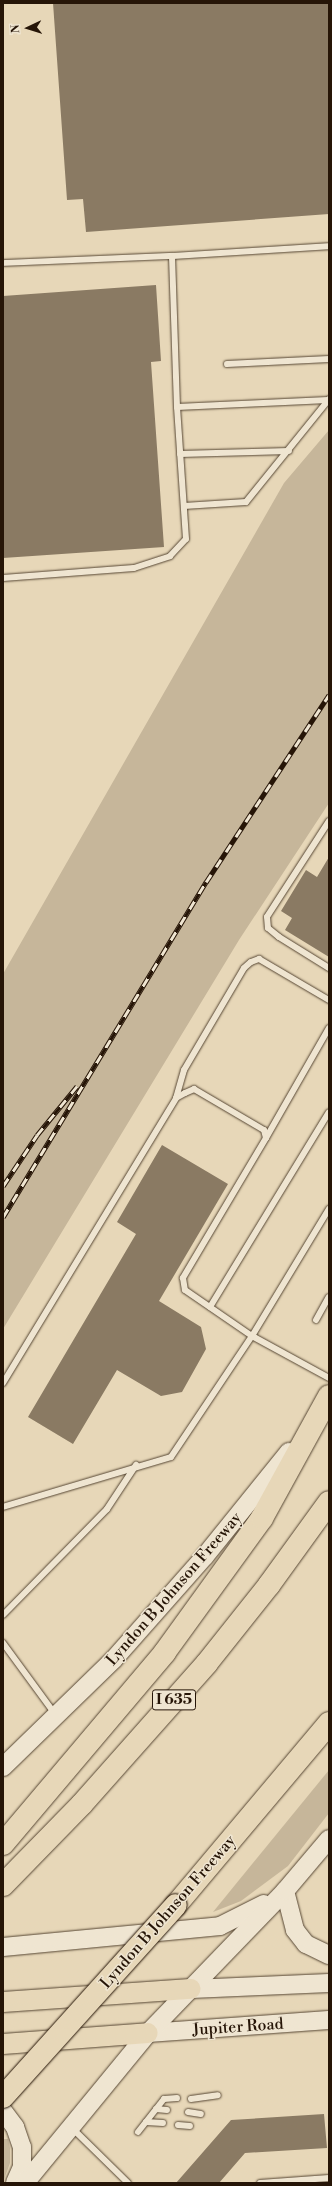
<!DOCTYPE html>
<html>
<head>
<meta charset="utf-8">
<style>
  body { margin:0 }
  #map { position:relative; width:332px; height:2186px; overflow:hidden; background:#e7d7b8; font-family:"Libre Bodoni",serif }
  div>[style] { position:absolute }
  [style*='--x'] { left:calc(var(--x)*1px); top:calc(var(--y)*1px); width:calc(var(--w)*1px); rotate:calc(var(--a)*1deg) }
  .green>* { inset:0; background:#c6b69a }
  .building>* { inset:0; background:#8a7a63 }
  .roads { filter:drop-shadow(0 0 1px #564633) drop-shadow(0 0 1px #564633) }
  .lane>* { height:6px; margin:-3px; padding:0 3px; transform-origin:3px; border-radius:3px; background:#efe5d1 }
  .secondary>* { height:18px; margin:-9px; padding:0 9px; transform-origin:9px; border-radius:9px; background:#efe5d1 }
  .primary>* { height:20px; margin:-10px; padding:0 10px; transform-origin:10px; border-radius:10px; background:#e7d7b8 }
  .highway>* { height:22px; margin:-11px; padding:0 11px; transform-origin:11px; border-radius:11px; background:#e7d7b8 }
  .rail>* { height:4.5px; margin-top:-2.25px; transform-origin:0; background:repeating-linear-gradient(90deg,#efe5d1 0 9px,#261507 0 18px); box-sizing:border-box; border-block:1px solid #261507 }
  .bridges { filter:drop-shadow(0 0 1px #261507) drop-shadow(0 0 1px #261507) }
  .highway-bridge>* { height:22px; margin:-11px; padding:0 11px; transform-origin:11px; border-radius:11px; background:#e7d7b8 }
  span { translate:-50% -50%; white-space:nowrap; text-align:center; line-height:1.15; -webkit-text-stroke:3px #efe5d1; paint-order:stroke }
  .shield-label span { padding:1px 3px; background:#efe5d1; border:1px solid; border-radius:3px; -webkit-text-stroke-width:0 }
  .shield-label { font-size:15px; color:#261507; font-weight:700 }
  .street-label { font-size:16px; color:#261507 }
  .frame { position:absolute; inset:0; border:4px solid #261507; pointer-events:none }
  .north { position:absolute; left:8px; top:8px; width:40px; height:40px; -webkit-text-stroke:3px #efe5d1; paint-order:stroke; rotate:266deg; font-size:11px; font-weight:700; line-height:16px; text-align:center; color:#261507 }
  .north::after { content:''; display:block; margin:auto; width:14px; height:18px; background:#261507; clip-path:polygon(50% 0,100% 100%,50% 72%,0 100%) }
</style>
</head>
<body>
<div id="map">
  <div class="green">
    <i style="clip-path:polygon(329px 430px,329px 803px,239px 940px,3px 1329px,3px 974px,284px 483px)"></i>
    <i style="clip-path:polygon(329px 1770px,329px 1813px,288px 1866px,241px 1901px,213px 1912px)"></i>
    <i style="clip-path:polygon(3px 2139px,8px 2139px,10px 2148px,10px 2163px,3px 2182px)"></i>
  </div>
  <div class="building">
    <i style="clip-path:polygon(53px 3px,329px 3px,329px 214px,86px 232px,83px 199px,67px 200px)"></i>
    <i style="clip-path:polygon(156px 285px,161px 361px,151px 362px,164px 547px,3px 558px,3px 296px)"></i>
    <i style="clip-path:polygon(329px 857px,329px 957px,285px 930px,292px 918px,281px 911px,306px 870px,317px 877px)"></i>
    <i style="clip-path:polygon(162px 1145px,228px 1184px,159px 1301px,201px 1327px,206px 1349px,182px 1392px,161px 1396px,117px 1370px,73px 1444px,28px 1417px,136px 1234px,117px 1222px)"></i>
    <i style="clip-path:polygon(324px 2114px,327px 2148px,245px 2153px,219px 2183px,176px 2183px,231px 2120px)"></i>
  </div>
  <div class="roads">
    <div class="lane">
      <i style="--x:3;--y:263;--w:169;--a:-2.4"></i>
      <i style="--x:227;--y:364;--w:102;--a:-2.8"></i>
      <i style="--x:177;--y:407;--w:151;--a:-2.7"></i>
      <i style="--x:180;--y:454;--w:109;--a:-1.6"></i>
      <i style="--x:184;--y:506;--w:62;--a:-3.7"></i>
      <i style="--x:246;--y:502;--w:132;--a:-51.1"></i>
      <i style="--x:3;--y:578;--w:131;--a:-4.4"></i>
      <i style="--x:134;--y:568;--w:38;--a:-18"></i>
      <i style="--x:170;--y:556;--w:23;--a:-47"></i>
      <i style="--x:186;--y:539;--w:132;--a:-93.9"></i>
      <i style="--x:177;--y:407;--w:151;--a:-91.9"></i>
      <i style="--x:172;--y:256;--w:157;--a:-3.6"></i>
      <i style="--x:329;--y:821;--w:114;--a:122.9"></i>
      <i style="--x:267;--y:917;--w:11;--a:85"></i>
      <i style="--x:268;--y:928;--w:14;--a:39"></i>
      <i style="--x:279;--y:937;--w:59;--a:31.8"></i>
      <i style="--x:176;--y:1098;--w:29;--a:-74"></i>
      <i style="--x:184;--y:1070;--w:118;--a:-59.5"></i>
      <i style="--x:244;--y:968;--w:9;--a:-41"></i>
      <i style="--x:251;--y:962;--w:9;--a:-21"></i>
      <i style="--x:259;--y:959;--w:81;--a:30.4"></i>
      <i style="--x:266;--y:1138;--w:127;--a:-60.2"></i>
      <i style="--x:210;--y:1307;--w:228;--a:-58.6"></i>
      <i style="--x:316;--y:1320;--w:26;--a:-61"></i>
      <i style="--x:3;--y:1383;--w:333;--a:-58.7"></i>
      <i style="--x:176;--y:1098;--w:10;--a:-29"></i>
      <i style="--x:185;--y:1093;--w:10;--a:-24"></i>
      <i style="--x:194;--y:1089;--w:81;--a:30.4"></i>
      <i style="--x:264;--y:1130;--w:8;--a:76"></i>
      <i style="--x:266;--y:1138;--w:163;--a:120.7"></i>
      <i style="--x:183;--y:1278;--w:12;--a:81"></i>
      <i style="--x:185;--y:1290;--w:81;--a:34.5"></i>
      <i style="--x:252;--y:1336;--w:149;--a:-58.8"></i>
      <i style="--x:3;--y:1507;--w:175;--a:-16.6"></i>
      <i style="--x:171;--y:1457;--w:146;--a:-56.2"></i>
      <i style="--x:252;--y:1336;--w:88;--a:28.6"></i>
      <i style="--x:3;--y:1615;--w:148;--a:-45.5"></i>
      <i style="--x:107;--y:1509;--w:53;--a:-56.6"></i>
      <i style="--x:3;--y:1643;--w:88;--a:53.8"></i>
      <i style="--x:191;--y:2099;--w:27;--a:-8"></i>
      <i style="--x:156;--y:2109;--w:11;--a:5"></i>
      <i style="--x:188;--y:2112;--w:13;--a:9"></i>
      <i style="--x:146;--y:2122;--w:17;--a:3"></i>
      <i style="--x:178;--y:2125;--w:12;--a:5"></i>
      <i style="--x:73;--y:2129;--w:77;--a:44.5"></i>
      <i style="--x:138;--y:2132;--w:42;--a:-51.8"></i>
      <i style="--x:164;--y:2099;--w:13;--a:-4"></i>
      <i style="--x:260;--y:2183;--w:69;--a:-4.1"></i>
    </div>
    <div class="secondary">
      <i style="--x:3;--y:1767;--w:155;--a:-44.2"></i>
      <i style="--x:114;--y:1659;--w:137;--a:-48.5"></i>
      <i style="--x:205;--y:1556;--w:134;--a:-51.1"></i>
      <i style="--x:285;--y:1891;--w:40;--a:75.6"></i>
      <i style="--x:295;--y:1930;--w:18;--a:52"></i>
      <i style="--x:306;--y:1944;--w:25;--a:26"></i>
      <i style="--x:3;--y:1947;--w:218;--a:-5.5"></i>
      <i style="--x:220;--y:1926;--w:49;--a:-26.6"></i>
      <i style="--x:191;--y:1989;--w:138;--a:-2.5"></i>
      <i style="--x:148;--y:2033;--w:181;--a:-4.1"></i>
      <i style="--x:3;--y:2111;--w:20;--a:53"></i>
      <i style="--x:15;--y:2127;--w:21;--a:71"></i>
      <i style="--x:22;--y:2147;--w:20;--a:90"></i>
      <i style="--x:22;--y:2167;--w:17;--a:114"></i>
      <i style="--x:25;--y:2183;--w:194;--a:-50.6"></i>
      <i style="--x:148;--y:2033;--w:197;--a:-46"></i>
      <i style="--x:285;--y:1891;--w:68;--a:-49.8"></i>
    </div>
    <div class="primary">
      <i style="--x:3;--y:2002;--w:188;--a:-4"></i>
      <i style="--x:3;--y:2044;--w:145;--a:-4.3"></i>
    </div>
    <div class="highway">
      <i style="--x:3;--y:1844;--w:251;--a:-49.8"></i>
      <i style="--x:165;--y:1652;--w:165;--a:-54.1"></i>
      <i style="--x:262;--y:1518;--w:139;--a:-61.2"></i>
      <i style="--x:3;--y:1885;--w:113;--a:-45.7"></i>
      <i style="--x:82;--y:1804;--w:188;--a:-48.4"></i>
      <i style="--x:207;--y:1663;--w:100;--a:-51.5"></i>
      <i style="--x:269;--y:1585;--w:102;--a:-54.1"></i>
      <i style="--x:176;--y:1905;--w:238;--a:-49.9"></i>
    </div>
  </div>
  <div class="rail">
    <i style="--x:3;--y:1186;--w:61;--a:-56.3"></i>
    <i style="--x:37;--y:1135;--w:63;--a:-50.8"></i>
    <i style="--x:3;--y:1217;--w:392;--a:-58.8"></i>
    <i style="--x:206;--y:882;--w:224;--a:-56.7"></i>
  </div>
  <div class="bridges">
    <div class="highway-bridge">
      <i style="--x:3;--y:2097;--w:258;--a:-48"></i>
    </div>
  </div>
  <div class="shield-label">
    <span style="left:174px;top:1700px">I 635</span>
  </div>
  <div class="street-label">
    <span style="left:174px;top:1589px;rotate:-49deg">Lyndon B Johnson Freeway</span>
    <span style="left:168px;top:1912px;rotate:-49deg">Lyndon B Johnson Freeway</span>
    <span style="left:238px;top:2027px;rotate:-4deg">Jupiter Road</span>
  </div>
  <div class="frame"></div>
  <div class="north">N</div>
</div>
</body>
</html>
